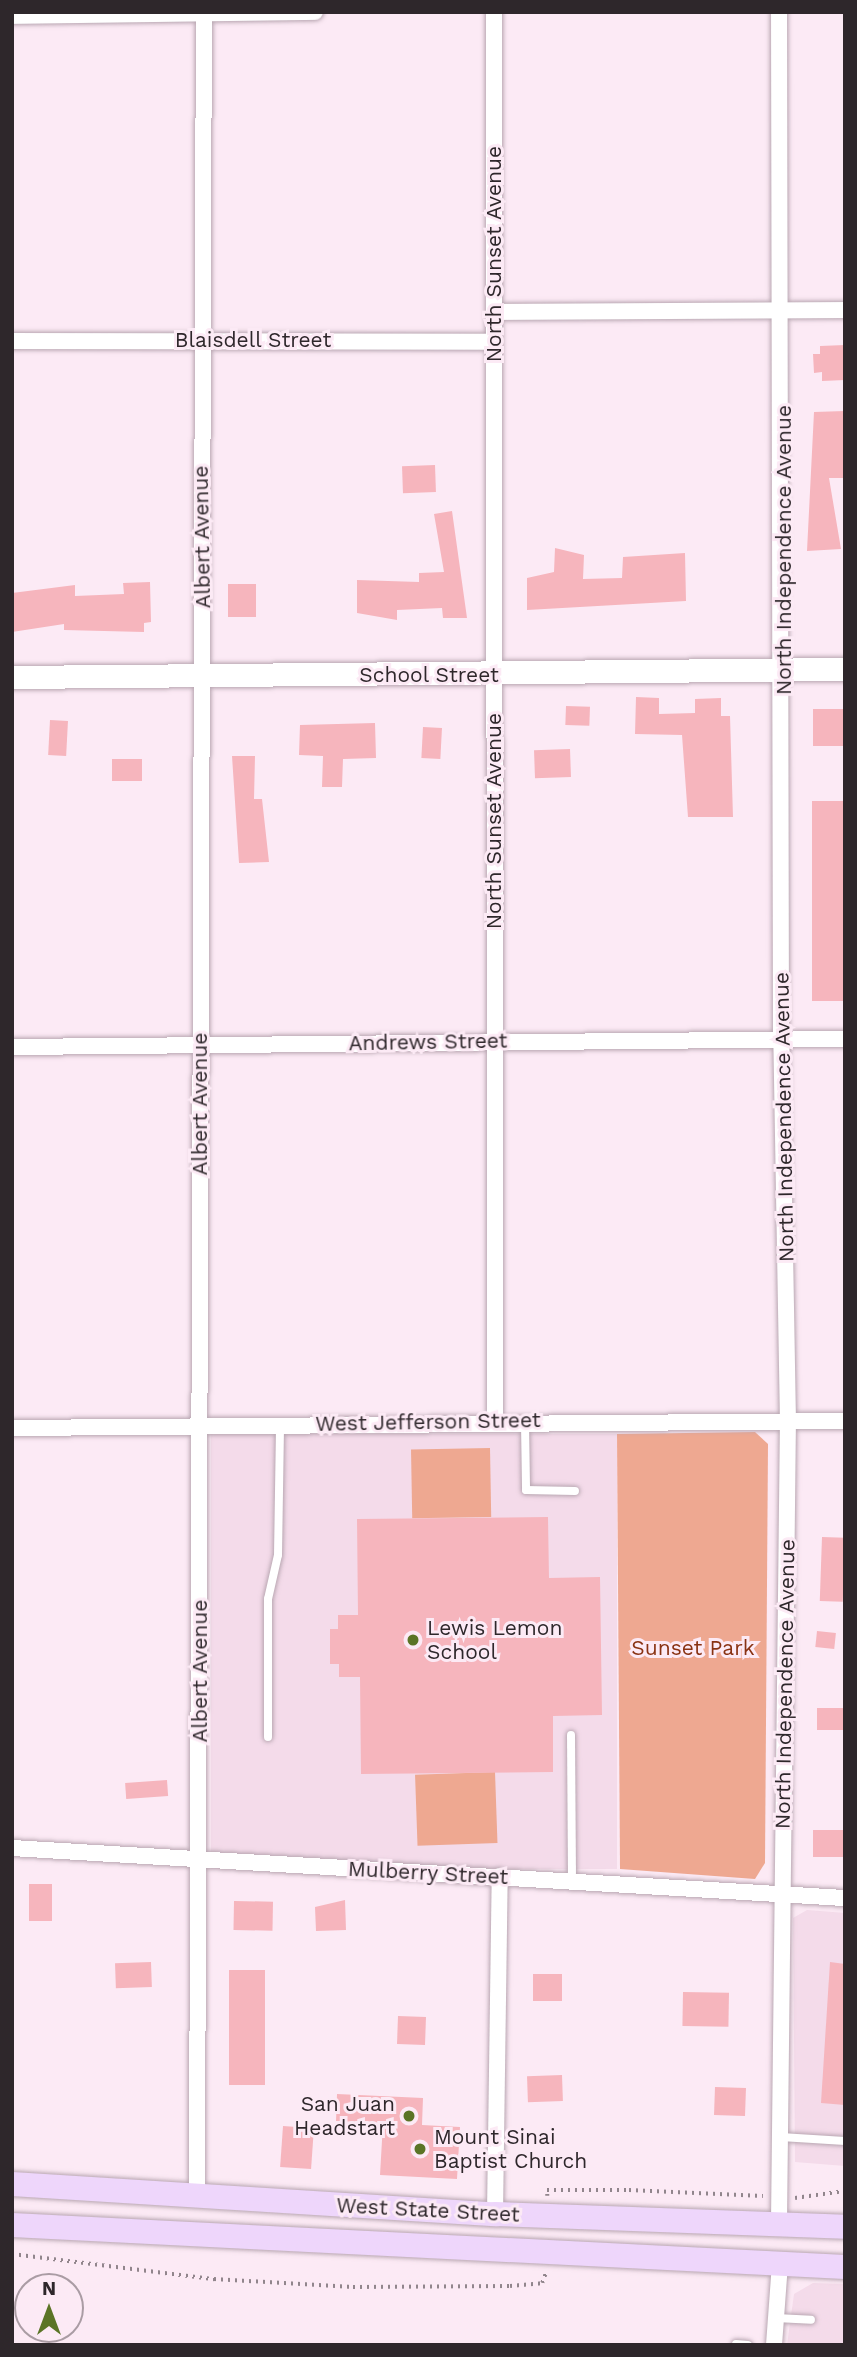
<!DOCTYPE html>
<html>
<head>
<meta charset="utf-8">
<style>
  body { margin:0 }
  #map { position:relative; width:857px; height:2357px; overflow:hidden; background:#fceaf5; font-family:"Work Sans",sans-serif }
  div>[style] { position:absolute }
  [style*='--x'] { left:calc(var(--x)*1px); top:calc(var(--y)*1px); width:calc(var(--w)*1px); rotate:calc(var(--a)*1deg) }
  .built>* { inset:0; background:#f4dbea; transform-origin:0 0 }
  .green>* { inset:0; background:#eea891; transform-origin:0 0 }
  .building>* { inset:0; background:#f6b5bd; transform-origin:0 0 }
  .path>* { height:3.5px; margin-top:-1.75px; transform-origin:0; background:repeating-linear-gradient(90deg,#91858c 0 2px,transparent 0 7px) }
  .roads { filter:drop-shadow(0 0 2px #b9a7b2) drop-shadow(0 0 2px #b9a7b2) }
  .service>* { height:8px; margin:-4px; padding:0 4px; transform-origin:4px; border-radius:4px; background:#fff }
  .minor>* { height:16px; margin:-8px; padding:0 8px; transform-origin:8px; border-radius:8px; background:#fff }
  .secondary>* { height:23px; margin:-11.5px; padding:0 11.5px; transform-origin:11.5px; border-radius:11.5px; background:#fff }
  .primary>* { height:24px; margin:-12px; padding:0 12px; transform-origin:12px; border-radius:12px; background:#eed6fb }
  .dots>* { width:19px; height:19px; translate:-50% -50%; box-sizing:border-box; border:4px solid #fceaf5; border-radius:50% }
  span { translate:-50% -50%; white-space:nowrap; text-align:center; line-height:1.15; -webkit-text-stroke:6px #fceaf5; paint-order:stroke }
  .street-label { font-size:21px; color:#2e272b }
  .poi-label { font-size:21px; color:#2e272b }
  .left { translate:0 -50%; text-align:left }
  .right { translate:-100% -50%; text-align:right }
  .park-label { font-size:21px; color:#893212 }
  .frame { position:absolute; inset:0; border:14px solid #2e272b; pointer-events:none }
  .north { position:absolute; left:14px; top:2273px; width:70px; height:70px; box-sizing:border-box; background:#fceaf5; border:2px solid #aa9ca4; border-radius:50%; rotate:0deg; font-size:19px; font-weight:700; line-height:28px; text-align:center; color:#2e272b }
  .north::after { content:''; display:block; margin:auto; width:24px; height:32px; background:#5b7426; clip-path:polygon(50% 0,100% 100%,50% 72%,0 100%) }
</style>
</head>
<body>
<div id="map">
  <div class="built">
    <i style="left:617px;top:1434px;width:435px;height:406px;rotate:90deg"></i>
    <i style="clip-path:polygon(807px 1910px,845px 1913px,845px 2166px,795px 2162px,793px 1918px)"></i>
    <i style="clip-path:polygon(813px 2283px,845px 2284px,845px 2345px,787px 2345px,794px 2294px)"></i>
  </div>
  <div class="green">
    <i style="clip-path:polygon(755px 1432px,768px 1444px,765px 1863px,755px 1879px,620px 1869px,617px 1434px)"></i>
    <i style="left:490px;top:1448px;width:69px;height:79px;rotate:89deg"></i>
    <i style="left:495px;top:1772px;width:71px;height:80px;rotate:88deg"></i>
  </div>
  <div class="building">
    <i style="clip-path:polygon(845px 345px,845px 380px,822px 381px,822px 372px,814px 373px,813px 354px,820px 354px,820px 346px)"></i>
    <i style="clip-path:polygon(845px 411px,845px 478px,829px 478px,841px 549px,807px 551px,814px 412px)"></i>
    <i style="left:435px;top:465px;width:27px;height:33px;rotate:88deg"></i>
    <i style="clip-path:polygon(452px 511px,467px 618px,443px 618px,442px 608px,397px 610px,397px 620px,357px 613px,357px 580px,419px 582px,419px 573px,444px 572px,434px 514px)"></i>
    <i style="clip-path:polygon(555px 548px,584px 555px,583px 579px,622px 578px,623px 557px,685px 553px,686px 601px,527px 610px,527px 578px,554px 572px)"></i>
    <i style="clip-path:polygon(150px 582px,151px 622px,144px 623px,144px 632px,64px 630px,64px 624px,12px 632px,12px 593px,75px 585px,75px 596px,124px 594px,123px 583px)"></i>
    <i style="left:228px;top:584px;width:28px;height:33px"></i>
    <i style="clip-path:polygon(636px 697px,659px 698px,659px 714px,695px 713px,695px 699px,721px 698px,721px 716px,730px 716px,733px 817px,688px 817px,682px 735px,635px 734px)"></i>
    <i style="left:566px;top:706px;width:24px;height:19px;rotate:2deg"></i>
    <i style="left:845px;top:709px;width:37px;height:32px;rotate:90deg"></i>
    <i style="left:50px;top:720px;width:18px;height:35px;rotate:3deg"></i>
    <i style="clip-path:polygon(375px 723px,376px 758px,343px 759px,342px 787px,322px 787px,323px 756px,299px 755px,300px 725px)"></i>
    <i style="left:423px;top:727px;width:19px;height:31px;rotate:3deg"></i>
    <i style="left:570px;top:749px;width:28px;height:36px;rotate:88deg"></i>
    <i style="clip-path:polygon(232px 756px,255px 756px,254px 799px,262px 799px,269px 862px,239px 863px)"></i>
    <i style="left:142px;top:759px;width:22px;height:30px;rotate:90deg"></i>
    <i style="left:845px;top:801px;width:200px;height:33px;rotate:90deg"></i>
    <i style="clip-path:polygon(548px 1517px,549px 1578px,600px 1577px,602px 1715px,553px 1716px,553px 1772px,361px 1774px,360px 1677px,339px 1677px,339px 1664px,330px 1664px,330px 1629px,338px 1629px,338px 1615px,358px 1615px,357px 1519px)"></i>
    <i style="left:822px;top:1537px;width:23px;height:64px;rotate:2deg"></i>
    <i style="left:817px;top:1631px;width:19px;height:16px;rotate:6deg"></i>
    <i style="left:817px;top:1708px;width:28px;height:22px"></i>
    <i style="left:167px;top:1780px;width:16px;height:42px;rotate:86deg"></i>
    <i style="left:845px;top:1830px;width:27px;height:32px;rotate:90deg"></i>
    <i style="left:29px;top:1884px;width:23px;height:37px"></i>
    <i style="clip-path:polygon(345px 1900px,346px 1930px,316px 1931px,315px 1907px)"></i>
    <i style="left:234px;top:1901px;width:39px;height:29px;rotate:1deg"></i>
    <i style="left:151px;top:1962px;width:25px;height:36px;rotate:88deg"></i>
    <i style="clip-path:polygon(830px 1962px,845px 1964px,845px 2105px,821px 2103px)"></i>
    <i style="left:229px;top:1970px;width:36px;height:115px"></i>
    <i style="left:562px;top:1974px;width:27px;height:29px;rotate:90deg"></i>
    <i style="left:683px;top:1992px;width:46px;height:34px;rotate:1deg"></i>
    <i style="left:398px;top:2016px;width:28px;height:28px;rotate:2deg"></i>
    <i style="left:562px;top:2075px;width:26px;height:35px;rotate:88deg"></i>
    <i style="left:715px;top:2087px;width:31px;height:28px;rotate:2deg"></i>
    <i style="clip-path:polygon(337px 2094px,423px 2098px,422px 2125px,460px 2127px,457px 2179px,380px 2175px,383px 2123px,336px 2121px)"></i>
    <i style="left:283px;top:2126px;width:31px;height:41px;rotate:4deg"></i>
  </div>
  <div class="path">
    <i style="--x:547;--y:2196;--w:6;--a:-90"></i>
    <i style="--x:547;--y:2190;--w:82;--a:0"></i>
    <i style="--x:629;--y:2190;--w:134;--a:2.6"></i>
    <i style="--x:795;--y:2198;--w:50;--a:-8"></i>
    <i style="--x:12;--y:2254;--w:204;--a:7.1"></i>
    <i style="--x:214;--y:2279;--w:139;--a:3.3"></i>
    <i style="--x:353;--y:2287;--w:157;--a:-0.4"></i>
    <i style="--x:510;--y:2286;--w:32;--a:-5"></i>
    <i style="--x:542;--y:2283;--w:12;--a:-70"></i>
  </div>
  <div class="roads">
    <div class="service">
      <i style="--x:525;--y:1423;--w:67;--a:89.1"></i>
      <i style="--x:526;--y:1490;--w:49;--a:1.2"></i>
      <i style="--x:571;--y:1735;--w:146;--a:89.6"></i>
      <i style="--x:268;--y:1737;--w:138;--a:-90"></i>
      <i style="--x:268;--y:1599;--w:45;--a:-77.2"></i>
      <i style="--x:278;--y:1555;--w:130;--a:-89.1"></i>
      <i style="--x:781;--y:2137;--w:64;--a:3.6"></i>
      <i style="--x:776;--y:2318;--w:35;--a:3"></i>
      <i style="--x:736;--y:2344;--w:12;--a:5"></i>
    </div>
    <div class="minor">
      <i style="--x:494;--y:12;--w:1408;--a:89.96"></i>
      <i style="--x:12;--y:16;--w:303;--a:-0.8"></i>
      <i style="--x:494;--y:312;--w:351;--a:-0.3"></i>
      <i style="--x:12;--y:341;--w:482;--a:0.1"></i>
      <i style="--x:12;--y:1047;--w:833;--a:-0.55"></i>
      <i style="--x:12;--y:1428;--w:833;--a:-0.48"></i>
      <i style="--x:12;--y:1848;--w:834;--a:3.44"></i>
      <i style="--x:197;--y:2195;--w:2183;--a:-89.82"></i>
      <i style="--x:495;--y:2214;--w:338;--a:-89.2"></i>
      <i style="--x:779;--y:2222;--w:800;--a:-89.36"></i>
      <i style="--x:788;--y:1422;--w:382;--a:-91"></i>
      <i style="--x:781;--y:1040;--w:1028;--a:-90.11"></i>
      <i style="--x:774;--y:2345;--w:81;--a:-85.8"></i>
    </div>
    <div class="secondary">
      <i style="--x:12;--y:677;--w:833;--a:-0.55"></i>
    </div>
    <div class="primary">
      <i style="--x:12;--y:2184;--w:484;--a:3.6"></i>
      <i style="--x:495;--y:2214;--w:350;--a:2.1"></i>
      <i style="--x:12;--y:2225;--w:834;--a:2.89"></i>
    </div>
  </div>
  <div class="dots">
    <i style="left:413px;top:1640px;background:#5b7426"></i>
    <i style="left:409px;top:2116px;background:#5b7426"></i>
    <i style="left:420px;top:2149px;background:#5b7426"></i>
  </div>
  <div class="street-label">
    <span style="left:494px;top:254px;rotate:-90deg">North Sunset Avenue</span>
    <span style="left:253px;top:340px">Blaisdell Street</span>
    <span style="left:202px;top:537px;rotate:-91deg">Albert Avenue</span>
    <span style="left:784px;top:550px;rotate:-90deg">North Independence Avenue</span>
    <span style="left:429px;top:675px">School Street</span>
    <span style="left:494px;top:821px;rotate:-90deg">North Sunset Avenue</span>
    <span style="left:428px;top:1042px;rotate:-1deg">Andrews Street</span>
    <span style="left:200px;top:1104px;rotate:-90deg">Albert Avenue</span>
    <span style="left:784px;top:1117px;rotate:-91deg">North Independence Avenue</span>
    <span style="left:428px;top:1422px;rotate:-1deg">West Jefferson Street</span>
    <span style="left:200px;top:1671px;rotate:-90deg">Albert Avenue</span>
    <span style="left:785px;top:1684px;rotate:-89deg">North Independence Avenue</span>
    <span style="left:428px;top:1873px;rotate:3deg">Mulberry Street</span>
    <span style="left:428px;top:2210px;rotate:3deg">West State Street</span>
  </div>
  <div class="poi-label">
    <span class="left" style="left:427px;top:1640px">Lewis Lemon<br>School</span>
    <span class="right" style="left:395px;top:2116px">San Juan<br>Headstart</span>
    <span class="left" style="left:434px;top:2149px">Mount Sinai<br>Baptist Church</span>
  </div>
  <div class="park-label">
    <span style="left:693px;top:1648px">Sunset Park</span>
  </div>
  <div class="frame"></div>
  <div class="north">N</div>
</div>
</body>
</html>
